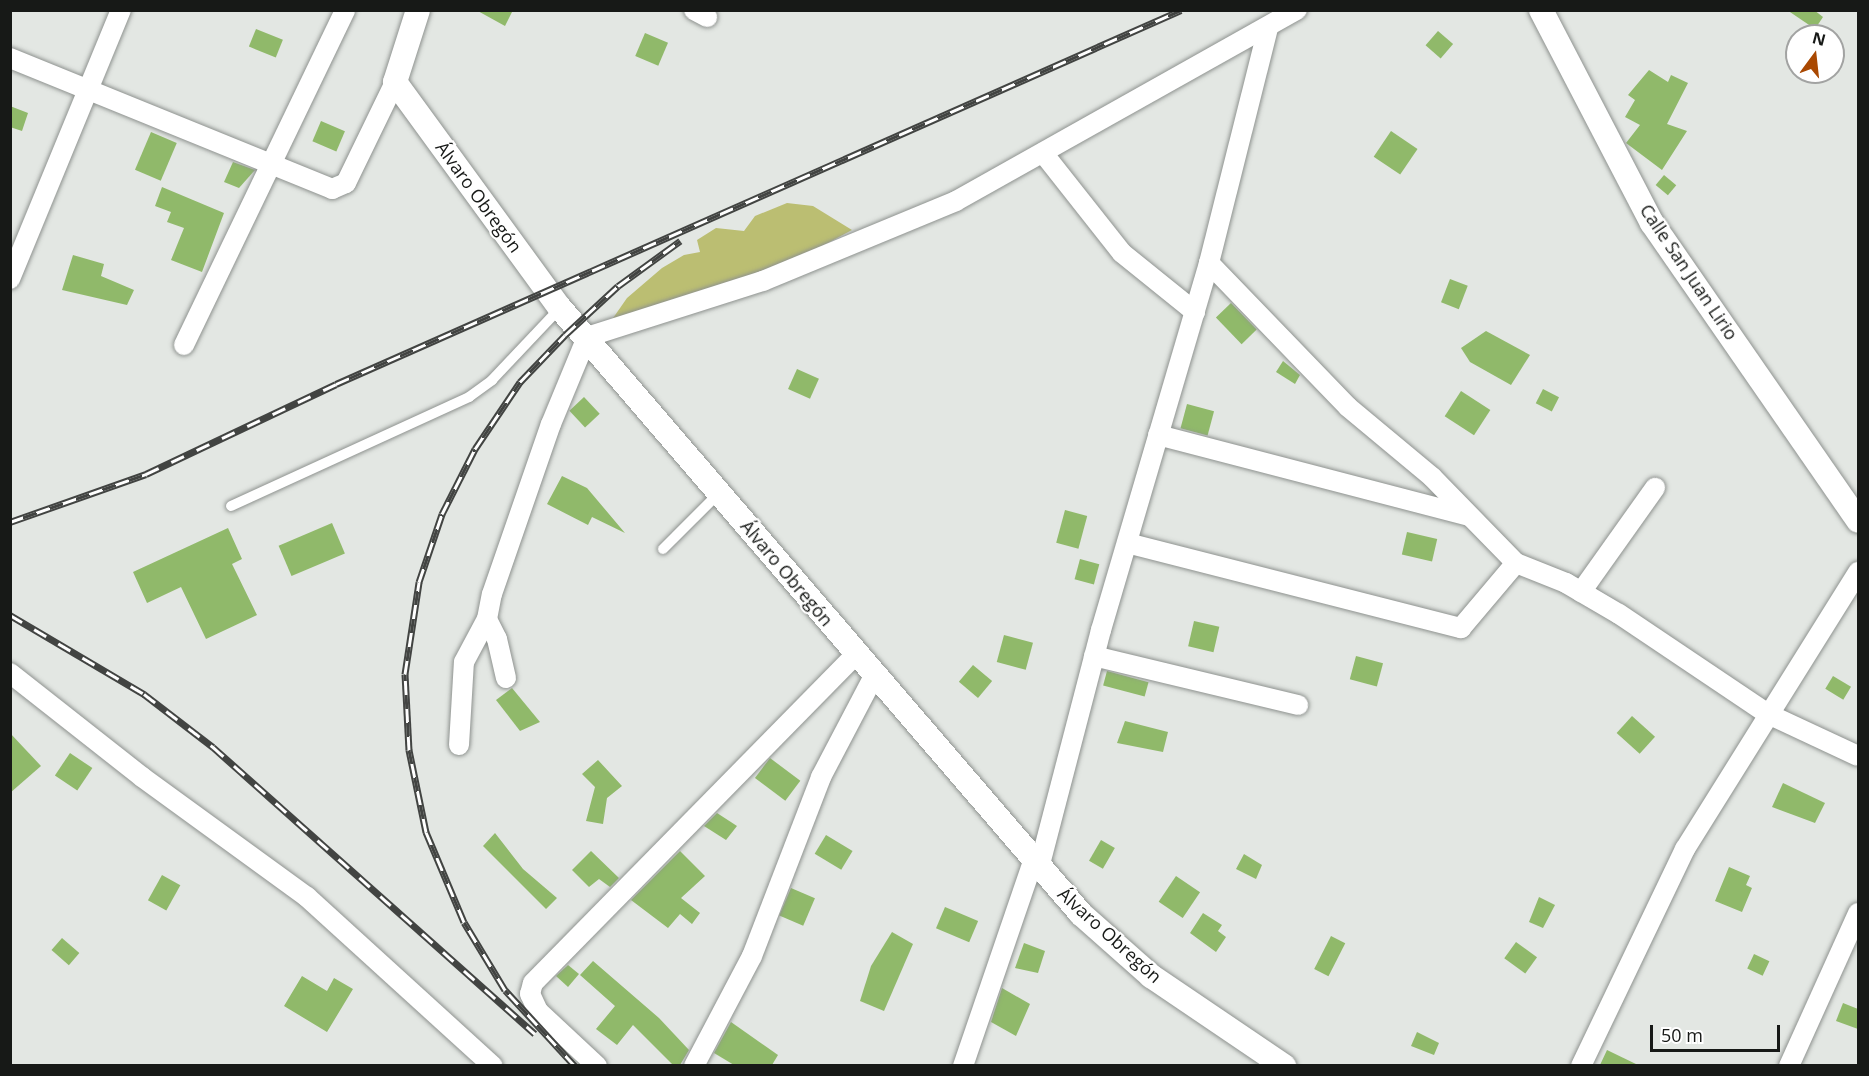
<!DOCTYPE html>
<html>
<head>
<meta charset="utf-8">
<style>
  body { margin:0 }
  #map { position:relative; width:1869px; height:1076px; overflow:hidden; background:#e3e7e3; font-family:"Open Sans",sans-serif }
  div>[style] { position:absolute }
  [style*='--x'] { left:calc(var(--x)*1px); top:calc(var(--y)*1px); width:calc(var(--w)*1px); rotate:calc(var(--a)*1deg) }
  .green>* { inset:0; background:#bbbe72 }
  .building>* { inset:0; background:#90b96a; transform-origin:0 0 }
  .roads { filter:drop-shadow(0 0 2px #8e928f) drop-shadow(0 0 2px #8e928f) }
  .service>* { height:10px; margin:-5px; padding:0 5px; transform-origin:5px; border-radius:5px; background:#fff }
  .minor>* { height:20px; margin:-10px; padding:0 10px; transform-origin:10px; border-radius:10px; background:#fff }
  .tertiary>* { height:24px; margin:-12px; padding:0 12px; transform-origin:12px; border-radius:12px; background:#fff }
  .rail>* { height:7px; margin-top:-3.5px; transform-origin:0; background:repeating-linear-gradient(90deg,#fff 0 14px,#424442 0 28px); box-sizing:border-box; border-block:2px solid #424442 }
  span { translate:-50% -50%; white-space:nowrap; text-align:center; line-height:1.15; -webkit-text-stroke:4.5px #fff; paint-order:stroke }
  .street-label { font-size:18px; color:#171917 }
  .frame { position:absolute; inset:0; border:12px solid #171917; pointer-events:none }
  .north { position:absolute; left:1785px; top:24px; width:60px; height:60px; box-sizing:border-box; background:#fff; border:2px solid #a2a3a2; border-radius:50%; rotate:15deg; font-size:16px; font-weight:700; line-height:24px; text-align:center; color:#171917 }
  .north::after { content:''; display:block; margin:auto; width:21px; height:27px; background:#a94801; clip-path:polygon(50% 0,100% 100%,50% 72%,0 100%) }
  .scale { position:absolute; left:1650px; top:1025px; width:130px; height:27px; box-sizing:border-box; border:3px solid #171917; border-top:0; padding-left:8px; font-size:18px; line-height:21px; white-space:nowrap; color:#171917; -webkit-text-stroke:4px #fff; paint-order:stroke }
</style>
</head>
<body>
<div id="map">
  <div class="green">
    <i style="clip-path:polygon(787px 203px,813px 206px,852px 230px,796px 260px,611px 321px,627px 298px,662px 268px,684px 255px,700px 252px,697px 240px,716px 228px,744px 231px,755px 216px)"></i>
  </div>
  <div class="building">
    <i style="clip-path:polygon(476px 10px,513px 10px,505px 26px)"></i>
    <i style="clip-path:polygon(1787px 10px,1814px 10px,1823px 17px,1815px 29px)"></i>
    <i style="left:256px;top:29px;width:29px;height:19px;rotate:22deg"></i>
    <i style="left:1438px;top:31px;width:20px;height:19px;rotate:41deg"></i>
    <i style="left:645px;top:33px;width:25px;height:25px;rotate:23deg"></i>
    <i style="clip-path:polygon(1649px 70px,1668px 82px,1671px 75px,1688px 83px,1667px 124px,1687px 131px,1662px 170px,1626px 143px,1640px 125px,1625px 117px,1635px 100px,1628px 95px)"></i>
    <i style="clip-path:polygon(10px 106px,28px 113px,22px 131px,10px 127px)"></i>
    <i style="left:321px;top:121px;width:26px;height:22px;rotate:23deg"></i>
    <i style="left:1391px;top:131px;width:32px;height:31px;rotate:34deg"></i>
    <i style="left:151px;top:132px;width:28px;height:41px;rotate:23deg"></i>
    <i style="clip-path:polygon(233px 162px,255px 170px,239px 188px,224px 182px)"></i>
    <i style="left:1664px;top:175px;width:16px;height:13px;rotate:40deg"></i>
    <i style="clip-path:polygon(162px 187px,224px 213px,202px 272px,171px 260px,184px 228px,167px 222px,171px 212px,155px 206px)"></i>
    <i style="clip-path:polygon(73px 255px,104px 264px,101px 276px,134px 290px,127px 305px,62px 290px)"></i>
    <i style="left:1450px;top:279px;width:19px;height:25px;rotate:21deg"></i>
    <i style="left:1231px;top:303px;width:37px;height:21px;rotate:46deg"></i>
    <i style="clip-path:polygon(1486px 331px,1530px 355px,1511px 385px,1470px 362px,1461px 348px)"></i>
    <i style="clip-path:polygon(1283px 361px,1300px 375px,1295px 384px,1276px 372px)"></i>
    <i style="left:797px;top:369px;width:24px;height:22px;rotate:24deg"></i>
    <i style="left:1543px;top:389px;width:18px;height:16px;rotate:27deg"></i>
    <i style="left:1461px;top:391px;width:35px;height:30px;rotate:33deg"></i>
    <i style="left:584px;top:397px;width:23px;height:20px;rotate:47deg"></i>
    <i style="left:1187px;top:404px;width:28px;height:25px;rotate:15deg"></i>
    <i style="clip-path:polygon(562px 476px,587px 488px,625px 533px,592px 517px,588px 525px,547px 504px)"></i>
    <i style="left:1065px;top:510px;width:23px;height:34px;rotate:15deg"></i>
    <i style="left:332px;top:523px;width:33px;height:58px;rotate:67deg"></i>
    <i style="clip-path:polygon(228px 528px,242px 559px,232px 564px,257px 615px,206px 639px,181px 587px,147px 603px,133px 572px)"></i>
    <i style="left:1407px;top:532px;width:31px;height:23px;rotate:13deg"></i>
    <i style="left:1080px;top:559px;width:20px;height:21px;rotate:15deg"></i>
    <i style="left:1194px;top:621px;width:26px;height:26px;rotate:13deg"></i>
    <i style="left:1004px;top:635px;width:30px;height:28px;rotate:15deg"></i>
    <i style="left:1356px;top:656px;width:28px;height:24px;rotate:15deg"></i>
    <i style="left:973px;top:665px;width:25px;height:22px;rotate:40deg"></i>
    <i style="left:1107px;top:671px;width:43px;height:15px;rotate:15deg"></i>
    <i style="left:1833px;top:676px;width:21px;height:15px;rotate:31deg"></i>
    <i style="clip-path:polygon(512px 688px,540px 722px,520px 731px,496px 700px)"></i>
    <i style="left:1632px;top:716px;width:31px;height:23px;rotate:42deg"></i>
    <i style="clip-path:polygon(1125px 721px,1168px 732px,1163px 752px,1117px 743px)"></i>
    <i style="clip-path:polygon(10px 733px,41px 766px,10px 793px)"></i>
    <i style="left:70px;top:753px;width:27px;height:27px;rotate:34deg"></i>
    <i style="left:770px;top:758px;width:38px;height:25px;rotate:37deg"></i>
    <i style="clip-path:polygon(598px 760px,622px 786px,607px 798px,603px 824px,586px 821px,595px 787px,582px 774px)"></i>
    <i style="clip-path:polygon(1783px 783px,1825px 803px,1815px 823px,1772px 807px)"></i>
    <i style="clip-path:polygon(717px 813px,737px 826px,726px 840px,704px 826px)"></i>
    <i style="clip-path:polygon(495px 833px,523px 869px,557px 898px,546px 909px,483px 846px)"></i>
    <i style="left:826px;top:835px;width:31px;height:22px;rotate:31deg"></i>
    <i style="left:1101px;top:840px;width:16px;height:24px;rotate:30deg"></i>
    <i style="clip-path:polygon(591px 851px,619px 878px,610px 887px,599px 879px,589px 887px,572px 870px)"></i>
    <i style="clip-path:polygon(680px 851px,705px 876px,681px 898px,700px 913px,692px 924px,680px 914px,668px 928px,631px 900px)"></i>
    <i style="clip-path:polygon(1244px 854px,1262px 865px,1256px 879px,1236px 869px)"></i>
    <i style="clip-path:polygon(1729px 867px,1750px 876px,1746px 885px,1752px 888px,1742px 912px,1715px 901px)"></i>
    <i style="left:162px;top:875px;width:21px;height:29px;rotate:29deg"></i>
    <i style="left:1176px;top:876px;width:29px;height:31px;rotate:34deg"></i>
    <i style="left:791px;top:888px;width:26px;height:30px;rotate:23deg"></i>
    <i style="clip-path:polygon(1539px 897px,1555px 905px,1543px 928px,1529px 922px)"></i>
    <i style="left:945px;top:907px;width:36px;height:23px;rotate:23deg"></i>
    <i style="clip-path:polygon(1203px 913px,1222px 925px,1218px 931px,1226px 937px,1216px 952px,1190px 933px)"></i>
    <i style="clip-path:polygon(892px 932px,913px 944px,884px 1011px,860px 1001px,871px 966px)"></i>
    <i style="left:1331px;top:936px;width:16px;height:37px;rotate:27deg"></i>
    <i style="left:62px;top:938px;width:23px;height:16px;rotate:41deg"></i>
    <i style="left:1516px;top:942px;width:26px;height:20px;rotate:36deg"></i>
    <i style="clip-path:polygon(1024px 943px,1045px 951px,1038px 973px,1015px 968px)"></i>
    <i style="left:1754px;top:954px;width:17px;height:16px;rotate:25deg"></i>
    <i style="clip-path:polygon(593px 961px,659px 1018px,689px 1050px,680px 1065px,673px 1065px,633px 1025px,617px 1045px,596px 1029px,615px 1006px,580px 975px)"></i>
    <i style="clip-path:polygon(568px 965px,579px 974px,568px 987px,556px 976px)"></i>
    <i style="clip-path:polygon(302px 976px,327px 991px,334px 978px,353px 989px,327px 1032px,284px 1006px)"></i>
    <i style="clip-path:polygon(1002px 988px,1030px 1004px,1016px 1036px,991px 1022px)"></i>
    <i style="clip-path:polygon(1843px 1003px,1858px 1009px,1858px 1029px,1836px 1021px)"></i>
    <i style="clip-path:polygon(731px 1022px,778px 1055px,772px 1065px,734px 1065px,714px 1053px)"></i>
    <i style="clip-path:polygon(1417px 1032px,1439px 1043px,1434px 1055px,1411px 1046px)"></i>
    <i style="clip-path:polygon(1607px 1050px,1638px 1065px,1600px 1065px)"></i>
  </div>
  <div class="roads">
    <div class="service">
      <i style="--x:231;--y:506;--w:262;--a:-24.6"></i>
      <i style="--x:469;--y:397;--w:29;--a:-36"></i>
      <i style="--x:492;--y:380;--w:99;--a:-46.6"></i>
      <i style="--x:663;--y:549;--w:79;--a:-45"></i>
    </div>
    <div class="minor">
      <i style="--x:694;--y:10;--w:15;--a:28"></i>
      <i style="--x:10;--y:58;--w:348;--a:22.1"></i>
      <i style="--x:332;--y:189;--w:15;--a:-23"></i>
      <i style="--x:346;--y:183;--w:112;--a:-64.1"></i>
      <i style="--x:1043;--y:153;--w:127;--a:51.7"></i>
      <i style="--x:1122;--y:253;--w:94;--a:38.9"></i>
      <i style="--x:1209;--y:263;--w:200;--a:46"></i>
      <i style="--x:1348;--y:407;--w:109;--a:39.8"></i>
      <i style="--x:1432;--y:477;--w:120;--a:45.7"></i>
      <i style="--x:1516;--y:563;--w:54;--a:21.8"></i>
      <i style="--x:1566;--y:583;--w:61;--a:30.3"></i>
      <i style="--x:1619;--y:614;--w:179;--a:33.9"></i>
      <i style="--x:1768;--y:714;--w:99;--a:25"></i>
      <i style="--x:10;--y:279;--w:291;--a:-67.6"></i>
      <i style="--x:184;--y:345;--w:372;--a:-64.3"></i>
      <i style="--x:1158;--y:435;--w:321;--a:14.6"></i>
      <i style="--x:1127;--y:543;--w:345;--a:14.3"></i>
      <i style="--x:1461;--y:628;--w:85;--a:-49.8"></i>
      <i style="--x:1581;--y:592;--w:128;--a:-54.6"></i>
      <i style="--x:1094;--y:656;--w:210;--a:13.5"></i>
      <i style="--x:10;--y:673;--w:168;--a:38.2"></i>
      <i style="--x:142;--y:777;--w:204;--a:36"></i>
      <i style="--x:307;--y:897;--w:251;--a:42.3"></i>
      <i style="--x:506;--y:678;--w:40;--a:-103"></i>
      <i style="--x:497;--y:639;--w:22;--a:-117"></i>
      <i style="--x:487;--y:619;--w:25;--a:-79"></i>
      <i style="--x:492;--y:594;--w:180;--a:-70.9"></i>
      <i style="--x:551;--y:424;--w:94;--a:-67.5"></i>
      <i style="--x:587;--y:337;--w:185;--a:-17.7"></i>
      <i style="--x:763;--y:281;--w:209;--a:-22.5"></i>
      <i style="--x:956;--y:201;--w:391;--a:-29.3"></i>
      <i style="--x:459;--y:745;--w:83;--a:-86.6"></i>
      <i style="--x:464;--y:662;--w:49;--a:-61.9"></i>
      <i style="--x:1039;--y:868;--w:246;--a:-75.4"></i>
      <i style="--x:1101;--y:630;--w:383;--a:-73.6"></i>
      <i style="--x:1209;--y:263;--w:242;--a:-75.9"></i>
      <i style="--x:597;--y:1066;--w:81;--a:-137"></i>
      <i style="--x:538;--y:1011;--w:19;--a:-115"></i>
      <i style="--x:530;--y:994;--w:11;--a:-75"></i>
      <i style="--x:533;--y:983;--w:461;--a:-45.5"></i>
      <i style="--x:694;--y:1066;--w:124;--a:-62.2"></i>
      <i style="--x:752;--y:956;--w:192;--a:-68.9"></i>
      <i style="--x:821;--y:777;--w:114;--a:-62.3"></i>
      <i style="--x:963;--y:1066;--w:217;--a:-71.1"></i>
      <i style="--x:1581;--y:1066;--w:241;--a:-64.4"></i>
      <i style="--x:1685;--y:849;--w:327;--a:-58"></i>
      <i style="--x:1789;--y:1066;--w:168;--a:-65.7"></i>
    </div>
    <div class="tertiary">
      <i style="--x:418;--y:10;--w:76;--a:107.7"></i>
      <i style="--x:395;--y:82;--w:280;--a:53.9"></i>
      <i style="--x:560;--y:308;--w:799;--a:49.31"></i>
      <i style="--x:1081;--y:914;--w:94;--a:41.5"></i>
      <i style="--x:1151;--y:976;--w:161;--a:34.1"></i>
      <i style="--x:1541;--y:10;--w:240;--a:62.5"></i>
      <i style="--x:1652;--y:223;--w:362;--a:55.3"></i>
    </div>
  </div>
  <div class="rail">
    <i style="--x:10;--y:522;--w:144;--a:-19.4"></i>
    <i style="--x:146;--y:474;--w:210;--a:-25.3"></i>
    <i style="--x:336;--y:384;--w:924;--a:-23.87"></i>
    <i style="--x:10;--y:615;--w:156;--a:30.5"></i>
    <i style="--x:144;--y:694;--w:87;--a:37.5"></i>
    <i style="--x:213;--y:747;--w:431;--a:41.7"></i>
    <i style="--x:575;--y:1066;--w:103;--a:-132.6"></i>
    <i style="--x:505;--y:990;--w:79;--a:-121.1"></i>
    <i style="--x:464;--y:922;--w:98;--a:-112.9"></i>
    <i style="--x:426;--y:832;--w:84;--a:-101.7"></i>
    <i style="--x:409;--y:750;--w:76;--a:-93"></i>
    <i style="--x:405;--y:674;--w:93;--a:-81.3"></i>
    <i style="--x:419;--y:582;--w:72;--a:-71.3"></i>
    <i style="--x:442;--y:514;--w:73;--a:-63.1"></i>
    <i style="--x:475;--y:449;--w:81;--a:-56.1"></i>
    <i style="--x:520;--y:382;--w:65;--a:-46.2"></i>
    <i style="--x:565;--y:335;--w:72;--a:-42.8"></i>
    <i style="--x:618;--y:286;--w:77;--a:-36"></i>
  </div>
  <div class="street-label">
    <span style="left:479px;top:197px;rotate:54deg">Álvaro Obregón</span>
    <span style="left:1689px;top:272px;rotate:56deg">Calle San Juan Lirio</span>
    <span style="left:787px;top:573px;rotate:50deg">Álvaro Obregón</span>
    <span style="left:1110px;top:935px;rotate:42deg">Álvaro Obregón</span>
  </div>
  <div class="frame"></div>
  <div class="north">N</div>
  <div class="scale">50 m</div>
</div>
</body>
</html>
